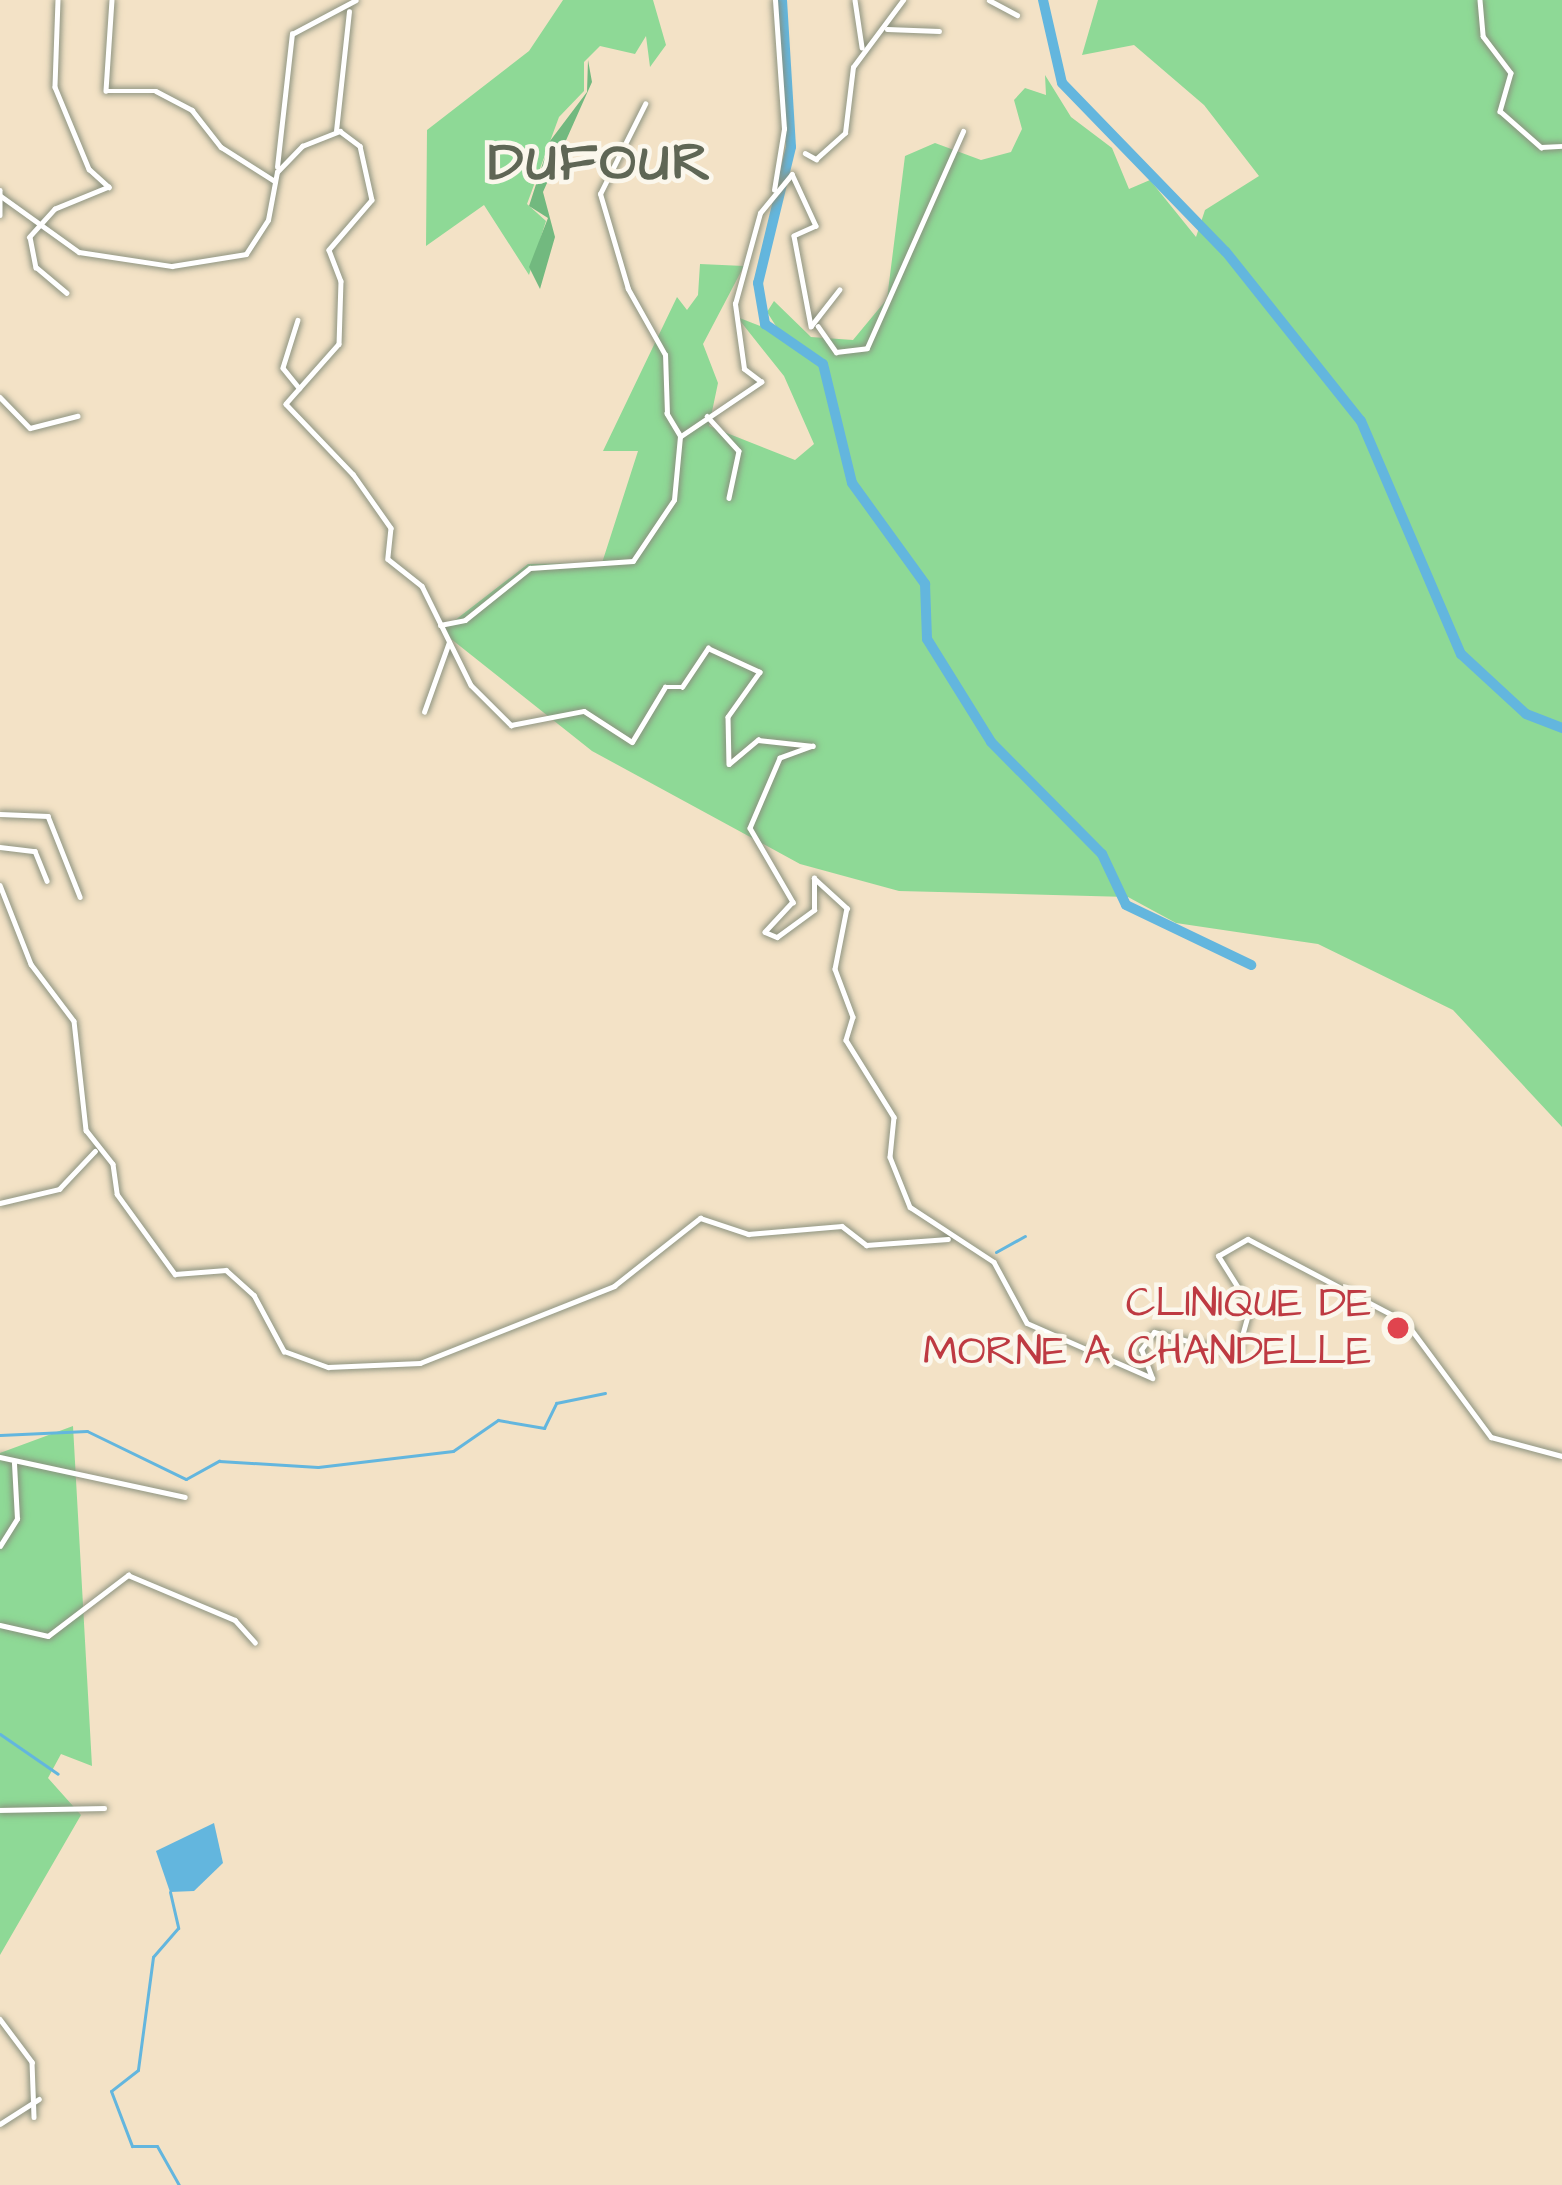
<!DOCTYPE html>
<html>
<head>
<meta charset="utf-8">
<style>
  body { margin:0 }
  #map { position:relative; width:1562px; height:2185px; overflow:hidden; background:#f3e2c6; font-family:"Architects Daughter",sans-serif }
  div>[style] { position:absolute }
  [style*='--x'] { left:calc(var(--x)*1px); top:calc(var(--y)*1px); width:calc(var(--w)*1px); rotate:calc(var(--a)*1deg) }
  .green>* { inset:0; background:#8ed996 }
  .forest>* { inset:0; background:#72b97f }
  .water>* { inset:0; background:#63b6de }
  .stream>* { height:3px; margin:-1.5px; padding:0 1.5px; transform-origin:1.5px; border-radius:1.5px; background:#63b6de }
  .river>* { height:10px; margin:-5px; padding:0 5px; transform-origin:5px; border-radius:5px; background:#63b6de }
  .roads { filter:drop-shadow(0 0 3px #89907d) drop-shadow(0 0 3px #89907d) }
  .street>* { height:4.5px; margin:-2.25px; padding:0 2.25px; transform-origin:2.25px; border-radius:2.25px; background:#fff }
  .dots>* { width:33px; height:33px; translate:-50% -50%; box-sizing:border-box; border:6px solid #fbf7ec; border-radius:50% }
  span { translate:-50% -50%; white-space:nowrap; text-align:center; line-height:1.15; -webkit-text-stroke:9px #fbf7ec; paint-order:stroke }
  .health-label { font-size:42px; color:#be3a42 }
  .right { translate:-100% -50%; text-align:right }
  .district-label { font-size:54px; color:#5f6655; font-weight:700; letter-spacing:3px }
</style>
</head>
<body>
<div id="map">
  <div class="green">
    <i style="clip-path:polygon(563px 0,653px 0,666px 45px,650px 67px,646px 36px,635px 54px,600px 46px,584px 62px,584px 91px,559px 117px,527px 204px,546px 221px,529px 275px,484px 205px,426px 246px,427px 130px,529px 51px)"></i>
    <i style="clip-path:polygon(1098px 0,1562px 0,1562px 1127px,1453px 1010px,1318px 944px,1176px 923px,1128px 897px,899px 891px,800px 864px,592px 751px,441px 631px,528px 564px,602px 563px,638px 451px,603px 451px,677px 297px,687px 310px,698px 295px,700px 264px,744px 266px,703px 344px,718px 383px,709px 426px,795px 460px,814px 444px,784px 376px,737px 317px,781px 334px,767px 312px,774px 301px,811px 337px,853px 340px,887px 299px,905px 156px,935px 143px,981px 160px,1011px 152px,1022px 129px,1014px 100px,1025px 88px,1046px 95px,1045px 75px,1071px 117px,1112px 148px,1129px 189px,1150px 180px,1196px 237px,1205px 210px,1259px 176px,1204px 105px,1134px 45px,1082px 55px)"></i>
    <i style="clip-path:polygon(73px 1426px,92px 1766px,61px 1754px,48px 1778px,81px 1815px,0 1955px,0 1453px)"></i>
  </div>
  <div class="forest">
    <i style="clip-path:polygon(588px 60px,592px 82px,543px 192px,555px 237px,540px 289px,529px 267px,548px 218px,529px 206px,550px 141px,587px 92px)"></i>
  </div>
  <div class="water">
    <i style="clip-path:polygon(214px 1823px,223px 1863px,194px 1891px,170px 1892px,156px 1851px)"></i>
  </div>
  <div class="stream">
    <i style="--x:996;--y:1252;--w:33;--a:-29"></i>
    <i style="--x:0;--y:1435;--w:87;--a:-2.6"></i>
    <i style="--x:87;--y:1431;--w:110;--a:25.9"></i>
    <i style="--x:186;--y:1479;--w:38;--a:-29"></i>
    <i style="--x:219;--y:1461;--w:99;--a:3.5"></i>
    <i style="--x:318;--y:1467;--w:136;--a:-6.8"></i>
    <i style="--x:453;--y:1451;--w:55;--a:-34.6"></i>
    <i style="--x:498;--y:1420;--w:47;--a:9.9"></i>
    <i style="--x:544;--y:1428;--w:28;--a:-64"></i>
    <i style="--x:556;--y:1403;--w:50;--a:-11.5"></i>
    <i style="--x:0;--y:1734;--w:70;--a:34.6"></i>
    <i style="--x:170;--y:1892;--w:37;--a:77"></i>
    <i style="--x:178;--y:1928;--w:38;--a:131"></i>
    <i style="--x:153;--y:1957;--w:114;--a:97.6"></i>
    <i style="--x:138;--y:2070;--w:34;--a:142"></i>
    <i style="--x:111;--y:2091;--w:59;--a:69.1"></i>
    <i style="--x:132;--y:2146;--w:25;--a:0"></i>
    <i style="--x:157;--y:2146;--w:45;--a:60.6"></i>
  </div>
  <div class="river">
    <i style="--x:782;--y:0;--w:147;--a:86.5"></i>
    <i style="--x:791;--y:147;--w:140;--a:103.6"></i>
    <i style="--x:758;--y:283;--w:42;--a:80.3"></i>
    <i style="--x:765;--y:324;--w:70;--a:34.6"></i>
    <i style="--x:823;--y:364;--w:122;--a:76.3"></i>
    <i style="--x:852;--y:483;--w:125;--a:54.1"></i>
    <i style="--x:925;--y:584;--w:55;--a:87.9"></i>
    <i style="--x:927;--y:639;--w:121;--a:58.1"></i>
    <i style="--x:991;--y:742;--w:158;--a:45.3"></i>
    <i style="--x:1102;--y:854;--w:56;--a:64.8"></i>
    <i style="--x:1126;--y:905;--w:139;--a:25.6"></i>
    <i style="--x:1043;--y:0;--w:85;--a:77.1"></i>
    <i style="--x:1062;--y:83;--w:235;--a:45.9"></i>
    <i style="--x:1226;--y:252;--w:216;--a:51.4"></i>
    <i style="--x:1361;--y:421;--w:254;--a:66.8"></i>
    <i style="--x:1461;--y:654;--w:88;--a:42.7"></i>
    <i style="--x:1526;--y:714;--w:39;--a:21"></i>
  </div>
  <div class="roads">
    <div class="street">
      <i style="--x:58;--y:0;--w:87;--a:92"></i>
      <i style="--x:55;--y:87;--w:89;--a:67.5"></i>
      <i style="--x:89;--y:169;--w:27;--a:42"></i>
      <i style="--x:109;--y:187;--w:58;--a:157.8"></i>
      <i style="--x:55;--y:209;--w:38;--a:132"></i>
      <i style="--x:30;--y:237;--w:31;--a:79"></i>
      <i style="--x:36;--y:267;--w:40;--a:40"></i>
      <i style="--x:112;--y:0;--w:91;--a:93.8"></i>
      <i style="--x:106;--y:91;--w:50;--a:0"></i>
      <i style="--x:156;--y:91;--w:41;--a:27.8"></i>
      <i style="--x:192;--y:110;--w:47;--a:51.9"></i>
      <i style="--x:221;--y:147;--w:62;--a:32.4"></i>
      <i style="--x:855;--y:0;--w:48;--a:81.5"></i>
      <i style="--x:989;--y:0;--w:32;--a:28"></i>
      <i style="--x:1480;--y:0;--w:36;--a:85"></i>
      <i style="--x:1483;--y:36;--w:46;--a:52.9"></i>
      <i style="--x:1511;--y:73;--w:40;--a:106"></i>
      <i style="--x:1500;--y:111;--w:55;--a:41.3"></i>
      <i style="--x:1541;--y:147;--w:21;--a:-3"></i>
      <i style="--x:887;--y:29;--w:52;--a:2.2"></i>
      <i style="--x:336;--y:131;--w:120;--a:-83.8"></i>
      <i style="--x:805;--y:153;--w:13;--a:29"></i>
      <i style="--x:816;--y:159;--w:39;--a:-42"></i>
      <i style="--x:845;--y:133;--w:66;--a:-83.1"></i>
      <i style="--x:853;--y:67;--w:84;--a:-53.3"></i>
      <i style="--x:277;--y:167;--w:134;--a:-83.6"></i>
      <i style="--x:292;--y:34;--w:72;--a:-28"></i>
      <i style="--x:0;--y:190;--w:25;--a:90"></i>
      <i style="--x:774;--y:190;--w:62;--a:-80.7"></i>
      <i style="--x:784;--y:129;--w:129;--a:-94"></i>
      <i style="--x:1;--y:196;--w:96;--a:35.7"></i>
      <i style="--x:79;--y:252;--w:94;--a:8.6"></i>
      <i style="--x:172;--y:266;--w:75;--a:-9.2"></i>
      <i style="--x:246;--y:254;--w:40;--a:-57.1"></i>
      <i style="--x:268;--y:220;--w:49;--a:-79.4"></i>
      <i style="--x:277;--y:172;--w:36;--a:-46"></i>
      <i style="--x:302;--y:146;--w:41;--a:-21.5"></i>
      <i style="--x:340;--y:131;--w:25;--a:37"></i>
      <i style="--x:360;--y:146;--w:55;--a:77.5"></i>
      <i style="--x:372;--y:200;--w:66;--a:130.7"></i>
      <i style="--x:329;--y:250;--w:33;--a:69"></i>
      <i style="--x:341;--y:281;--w:63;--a:91.8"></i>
      <i style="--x:339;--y:344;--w:80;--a:131.5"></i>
      <i style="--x:286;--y:404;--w:97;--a:46.3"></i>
      <i style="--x:353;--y:474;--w:66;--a:54.9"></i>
      <i style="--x:391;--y:528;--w:31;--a:96"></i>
      <i style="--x:388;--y:559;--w:43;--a:38.5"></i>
      <i style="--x:422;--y:586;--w:110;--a:63.7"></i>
      <i style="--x:471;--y:685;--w:57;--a:45"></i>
      <i style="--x:511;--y:725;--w:74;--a:-10.9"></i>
      <i style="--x:584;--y:711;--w:57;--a:32.9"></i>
      <i style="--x:632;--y:742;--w:64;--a:-59"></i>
      <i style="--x:665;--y:687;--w:17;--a:0"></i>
      <i style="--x:682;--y:687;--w:47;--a:-56.3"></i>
      <i style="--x:708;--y:648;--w:57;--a:24.8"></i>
      <i style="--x:760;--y:672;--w:55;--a:125.4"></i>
      <i style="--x:728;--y:717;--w:47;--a:88.8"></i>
      <i style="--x:729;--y:764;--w:38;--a:-40"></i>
      <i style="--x:758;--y:740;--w:55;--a:6.2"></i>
      <i style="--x:813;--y:746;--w:35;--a:160"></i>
      <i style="--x:780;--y:758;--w:76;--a:113.2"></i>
      <i style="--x:750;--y:828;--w:86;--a:59.8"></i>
      <i style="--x:793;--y:902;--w:41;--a:133"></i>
      <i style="--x:765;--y:932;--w:13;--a:23"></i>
      <i style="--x:777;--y:937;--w:46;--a:-36.1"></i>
      <i style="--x:814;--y:910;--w:32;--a:-90"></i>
      <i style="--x:814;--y:878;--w:45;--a:42.3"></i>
      <i style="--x:847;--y:908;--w:62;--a:101.1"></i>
      <i style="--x:835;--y:969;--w:51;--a:69.4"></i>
      <i style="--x:853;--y:1017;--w:24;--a:107"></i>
      <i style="--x:846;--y:1040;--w:91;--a:58.1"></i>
      <i style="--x:894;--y:1117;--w:40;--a:95.7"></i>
      <i style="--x:890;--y:1157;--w:54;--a:68.2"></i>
      <i style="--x:910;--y:1207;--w:100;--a:33.2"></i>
      <i style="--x:994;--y:1262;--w:69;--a:61.6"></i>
      <i style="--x:1027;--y:1323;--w:137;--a:23.7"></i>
      <i style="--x:1152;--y:1378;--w:30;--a:-111"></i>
      <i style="--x:1141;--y:1350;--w:22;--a:-54"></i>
      <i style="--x:1154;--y:1332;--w:86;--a:14.8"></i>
      <i style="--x:1237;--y:1354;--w:49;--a:-74.5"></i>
      <i style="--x:1250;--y:1307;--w:60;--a:-122.1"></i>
      <i style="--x:1218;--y:1256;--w:34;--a:-30"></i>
      <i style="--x:1248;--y:1239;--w:178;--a:27.7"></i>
      <i style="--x:1406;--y:1322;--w:143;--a:53.5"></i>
      <i style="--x:1491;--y:1437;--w:73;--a:15"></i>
      <i style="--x:298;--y:320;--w:50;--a:107.4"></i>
      <i style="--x:283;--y:368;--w:26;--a:51"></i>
      <i style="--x:818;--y:326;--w:32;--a:55"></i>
      <i style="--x:836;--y:352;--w:31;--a:-7"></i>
      <i style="--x:867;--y:348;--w:237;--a:-66.1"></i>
      <i style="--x:0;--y:397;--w:43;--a:45.9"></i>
      <i style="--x:30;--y:428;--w:49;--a:-14.3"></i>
      <i style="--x:707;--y:416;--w:47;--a:47.6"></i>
      <i style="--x:739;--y:451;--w:48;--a:102"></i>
      <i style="--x:681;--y:436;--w:97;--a:-34"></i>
      <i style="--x:761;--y:382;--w:21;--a:-143"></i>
      <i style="--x:744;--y:369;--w:66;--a:-97.9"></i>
      <i style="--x:735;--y:304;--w:94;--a:-74.6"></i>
      <i style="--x:760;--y:213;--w:50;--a:-50.6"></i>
      <i style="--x:792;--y:174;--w:57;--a:65.2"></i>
      <i style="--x:816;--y:226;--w:24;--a:156"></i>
      <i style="--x:794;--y:236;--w:92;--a:79.3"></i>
      <i style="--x:811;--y:326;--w:46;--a:-52.1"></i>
      <i style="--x:440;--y:625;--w:25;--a:-11"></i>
      <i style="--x:465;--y:620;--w:83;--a:-38.7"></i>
      <i style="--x:530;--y:568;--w:103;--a:-3.9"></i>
      <i style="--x:633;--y:561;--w:73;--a:-56.1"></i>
      <i style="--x:674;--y:500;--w:64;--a:-84.6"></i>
      <i style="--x:680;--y:436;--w:26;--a:-121"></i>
      <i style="--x:667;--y:414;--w:59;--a:-91.9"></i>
      <i style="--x:665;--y:355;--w:76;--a:-119.3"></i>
      <i style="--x:628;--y:289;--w:99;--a:-106.4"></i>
      <i style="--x:600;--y:194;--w:101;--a:-63.4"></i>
      <i style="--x:424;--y:712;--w:74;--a:-70.3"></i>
      <i style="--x:0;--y:814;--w:48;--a:2.4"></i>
      <i style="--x:48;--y:816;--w:87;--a:68.4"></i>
      <i style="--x:0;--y:847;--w:35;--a:7"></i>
      <i style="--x:35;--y:851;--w:32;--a:68"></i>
      <i style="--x:0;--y:885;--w:85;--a:68.6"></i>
      <i style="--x:31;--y:964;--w:71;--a:53"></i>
      <i style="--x:74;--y:1021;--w:110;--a:83.7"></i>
      <i style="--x:86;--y:1130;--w:43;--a:51.5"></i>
      <i style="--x:113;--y:1164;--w:30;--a:82"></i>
      <i style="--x:117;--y:1194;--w:99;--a:54.1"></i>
      <i style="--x:175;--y:1274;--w:51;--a:-4.5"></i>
      <i style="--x:226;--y:1270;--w:38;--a:42"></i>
      <i style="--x:254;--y:1295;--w:64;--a:61.8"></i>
      <i style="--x:284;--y:1351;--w:47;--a:20"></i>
      <i style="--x:328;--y:1367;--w:92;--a:-2.5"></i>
      <i style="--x:420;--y:1363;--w:209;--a:-21.6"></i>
      <i style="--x:614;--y:1286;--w:110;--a:-38.3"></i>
      <i style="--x:700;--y:1218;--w:51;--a:18.4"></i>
      <i style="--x:748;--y:1234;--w:94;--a:-4.9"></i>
      <i style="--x:842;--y:1226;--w:31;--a:38"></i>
      <i style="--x:866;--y:1245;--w:82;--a:-4.2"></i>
      <i style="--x:0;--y:1203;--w:61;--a:-13.3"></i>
      <i style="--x:59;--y:1189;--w:52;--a:-46.5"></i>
      <i style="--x:0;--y:1457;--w:189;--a:12.2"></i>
      <i style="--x:0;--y:1546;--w:32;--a:-58"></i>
      <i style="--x:17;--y:1519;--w:56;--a:-93.1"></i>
      <i style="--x:0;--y:1625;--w:49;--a:12.9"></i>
      <i style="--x:48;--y:1636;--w:101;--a:-37.3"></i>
      <i style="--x:128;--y:1575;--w:116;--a:22.8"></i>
      <i style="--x:235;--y:1620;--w:30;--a:48"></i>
      <i style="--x:0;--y:1810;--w:104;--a:-1.1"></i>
      <i style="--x:0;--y:2019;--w:54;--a:53.3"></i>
      <i style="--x:32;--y:2062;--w:55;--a:87.9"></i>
      <i style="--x:0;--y:2124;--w:46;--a:-32.7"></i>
    </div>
  </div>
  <div class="dots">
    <i style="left:1398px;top:1328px;background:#e0444e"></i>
  </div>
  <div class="health-label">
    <span class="right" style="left:1371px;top:1328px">CLINIQUE DE<br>MORNE A CHANDELLE</span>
  </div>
  <div class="district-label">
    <span style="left:601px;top:164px">DUFOUR</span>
  </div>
</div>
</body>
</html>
